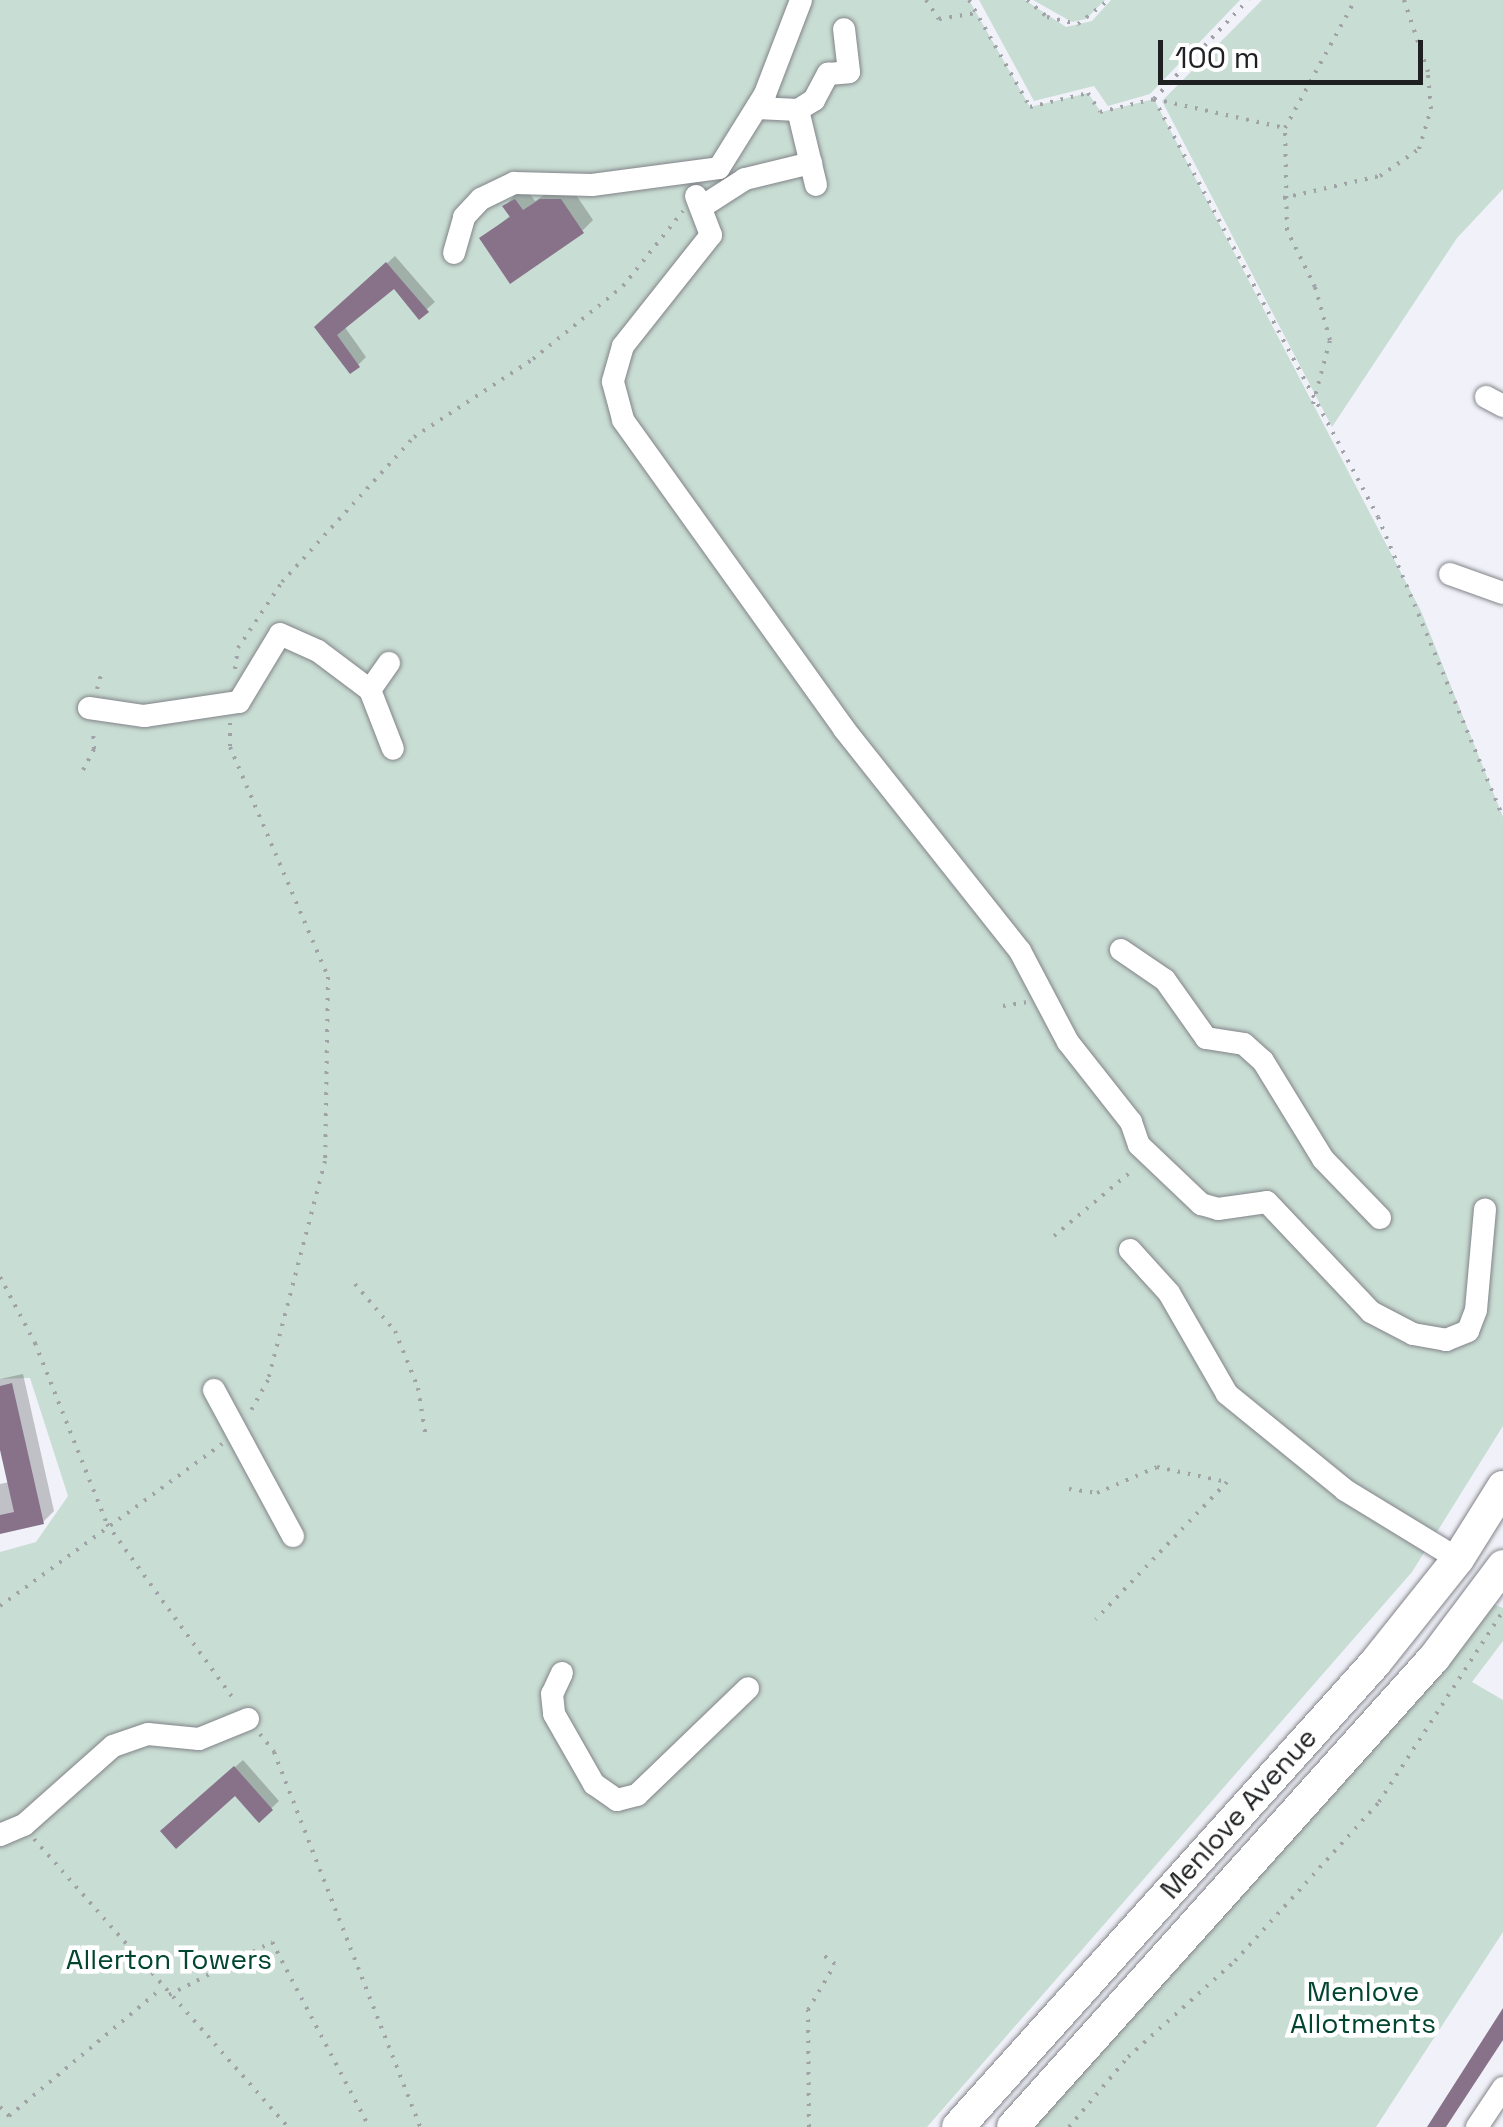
<!DOCTYPE html>
<html>
<head>
<meta charset="utf-8">
<style>
  body { margin:0 }
  #map { position:relative; width:1503px; height:2127px; overflow:hidden; background:#f1f2f9; font-family:"Space Grotesk",sans-serif }
  div>[style] { position:absolute }
  [style*='--x'] { left:calc(var(--x)*1px); top:calc(var(--y)*1px); width:calc(var(--w)*1px); rotate:calc(var(--a)*1deg) }
  .green>* { inset:0; background:#c8ddd3 }
  .shadow>* { inset:0; background:#0003 }
  .building>* { inset:0; background:#87728a }
  .path>* { height:4px; margin-top:-2px; transform-origin:0; background:repeating-linear-gradient(90deg,#a1a2a7 0 2.5px,transparent 0 10.5px) }
  .roads { filter:drop-shadow(0 0 2px #828389) drop-shadow(0 0 2px #828389) }
  .minor>* { height:22px; margin:-11px; padding:0 11px; transform-origin:11px; border-radius:11px; background:#fff }
  .highway>* { height:32px; margin:-16px; padding:0 16px; transform-origin:16px; border-radius:16px; background:#fff }
  span { translate:-50% -50%; white-space:nowrap; text-align:center; line-height:1.15; -webkit-text-stroke:9px #fff; paint-order:stroke }
  .street-label { font-size:28px; color:#1f2022 }
  .park-label { font-size:28px; color:#024631 }
  .scale { position:absolute; left:1158px; top:40px; width:265px; height:45px; box-sizing:border-box; border:5px solid #1f2022; border-top:0; padding-left:12px; font-size:30px; line-height:35px; white-space:nowrap; color:#1f2022; -webkit-text-stroke:8px #fff; paint-order:stroke }
</style>
</head>
<body>
<div id="map">
  <div class="green">
    <i style="clip-path:polygon(0 0,969px 0,1030px 107px,1088px 93px,1101px 112px,1154px 99px,1421px 611px,1503px 817px,1503px 1426px,1412px 1572px,927px 2127px,0 2127px,0 1552px,36px 1542px,68px 1496px,30px 1378px,0 1379px)"></i>
    <i style="clip-path:polygon(979px 0,1025px 0,1066px 27px,1092px 21px,1111px 0,1240px 0,1150px 94px,1108px 106px,1094px 86px,1034px 101px)"></i>
    <i style="clip-path:polygon(1033px 0,1105px 0,1086px 19px,1072px 22px)"></i>
    <i style="clip-path:polygon(1262px 0,1503px 0,1503px 189px,1457px 238px,1332px 427px,1162px 101px)"></i>
    <i style="clip-path:polygon(1488px 1602px,1503px 1608px,1503px 1641px,1472px 1682px,1503px 1700px,1503px 1932px,1376px 2127px,1031px 2127px)"></i>
  </div>
  <div class="shadow">
    <i style="clip-path:polygon(553px 189px,572px 189px,593px 220px,582px 231px,482px 239px,511px 215px,505px 206px,515px 195px,527px 190px,535px 201px)"></i>
    <i style="clip-path:polygon(395px 256px,435px 302px,419px 316px,395px 285px,344px 326px,366px 357px,358px 365px,325px 320px)"></i>
    <i style="clip-path:polygon(23px 1374px,54px 1511px,43px 1522px,0 1532px,0 1484px,10px 1482px,0 1441px,0 1379px)"></i>
    <i style="clip-path:polygon(243px 1760px,279px 1801px,259px 1820px,235px 1793px,171px 1823px)"></i>
  </div>
  <div class="building">
    <i style="clip-path:polygon(515px 199px,523px 210px,540px 199px,561px 199px,584px 233px,510px 284px,479px 238px,510px 217px,502px 206px)"></i>
    <i style="clip-path:polygon(386px 262px,429px 312px,419px 320px,394px 289px,337px 335px,360px 367px,350px 374px,314px 327px)"></i>
    <i style="clip-path:polygon(12px 1383px,44px 1524px,0 1534px,0 1515px,14px 1512px,0 1450px,0 1386px)"></i>
    <i style="clip-path:polygon(234px 1766px,273px 1810px,259px 1823px,235px 1796px,176px 1849px,160px 1831px)"></i>
    <i style="clip-path:polygon(1503px 2008px,1503px 2040px,1446px 2127px,1427px 2127px)"></i>
  </div>
  <div class="path">
    <i style="--x:926;--y:0;--w:23;--a:56"></i>
    <i style="--x:939;--y:19;--w:38;--a:-9"></i>
    <i style="--x:969;--y:0;--w:123;--a:60.3"></i>
    <i style="--x:1030;--y:107;--w:60;--a:-13.6"></i>
    <i style="--x:1088;--y:93;--w:22;--a:58"></i>
    <i style="--x:1100;--y:112;--w:56;--a:-13.5"></i>
    <i style="--x:1154;--y:99;--w:134;--a:12.5"></i>
    <i style="--x:1027;--y:0;--w:26;--a:40"></i>
    <i style="--x:1047;--y:17;--w:32;--a:13"></i>
    <i style="--x:1078;--y:24;--w:39;--a:-38"></i>
    <i style="--x:1154;--y:99;--w:474;--a:61.8"></i>
    <i style="--x:1378;--y:517;--w:325;--a:67.4"></i>
    <i style="--x:1154;--y:99;--w:137;--a:-46.5"></i>
    <i style="--x:1283;--y:198;--w:99;--a:-12.8"></i>
    <i style="--x:1380;--y:176;--w:47;--a:-34.7"></i>
    <i style="--x:1419;--y:149;--w:42;--a:-73.3"></i>
    <i style="--x:1431;--y:109;--w:37;--a:-95"></i>
    <i style="--x:1428;--y:72;--w:76;--a:-108.4"></i>
    <i style="--x:1313;--y:404;--w:66;--a:-75.1"></i>
    <i style="--x:1330;--y:340;--w:55;--a:-105.8"></i>
    <i style="--x:1315;--y:287;--w:64;--a:-116.2"></i>
    <i style="--x:1287;--y:230;--w:102;--a:-91.1"></i>
    <i style="--x:1285;--y:128;--w:146;--a:-61.3"></i>
    <i style="--x:235;--y:669;--w:21;--a:-82"></i>
    <i style="--x:238;--y:648;--w:79;--a:-56.3"></i>
    <i style="--x:282;--y:582;--w:196;--a:-47.7"></i>
    <i style="--x:414;--y:437;--w:142;--a:-33.2"></i>
    <i style="--x:533;--y:359;--w:116;--a:-39"></i>
    <i style="--x:623;--y:286;--w:96;--a:-51.3"></i>
    <i style="--x:97;--y:689;--w:19;--a:-74"></i>
    <i style="--x:230;--y:723;--w:24;--a:90"></i>
    <i style="--x:230;--y:747;--w:250;--a:66.9"></i>
    <i style="--x:328;--y:977;--w:184;--a:90.9"></i>
    <i style="--x:325;--y:1161;--w:226;--a:104.6"></i>
    <i style="--x:268;--y:1380;--w:41;--a:119.1"></i>
    <i style="--x:83;--y:770;--w:24;--a:-62"></i>
    <i style="--x:94;--y:749;--w:21;--a:-93"></i>
    <i style="--x:1003;--y:1006;--w:25;--a:-9"></i>
    <i style="--x:1054;--y:1236;--w:104;--a:-39.9"></i>
    <i style="--x:0;--y:1277;--w:75;--a:62.1"></i>
    <i style="--x:35;--y:1343;--w:195;--a:68.3"></i>
    <i style="--x:107;--y:1524;--w:220;--a:54.1"></i>
    <i style="--x:355;--y:1284;--w:62;--a:49.6"></i>
    <i style="--x:395;--y:1331;--w:61;--a:68"></i>
    <i style="--x:418;--y:1388;--w:51;--a:80.9"></i>
    <i style="--x:1069;--y:1489;--w:28;--a:8"></i>
    <i style="--x:1097;--y:1493;--w:65;--a:-23.4"></i>
    <i style="--x:1157;--y:1467;--w:72;--a:12.1"></i>
    <i style="--x:1227;--y:1482;--w:190;--a:133.7"></i>
    <i style="--x:0;--y:1606;--w:275;--a:-36.1"></i>
    <i style="--x:260;--y:1734;--w:23;--a:52"></i>
    <i style="--x:274;--y:1752;--w:402;--a:68.7"></i>
    <i style="--x:34;--y:1839;--w:384;--a:48.6"></i>
    <i style="--x:169;--y:1995;--w:116;--a:-27.2"></i>
    <i style="--x:272;--y:1942;--w:209;--a:62.3"></i>
    <i style="--x:0;--y:2107;--w:13;--a:45"></i>
    <i style="--x:9;--y:2116;--w:199;--a:-39.9"></i>
    <i style="--x:809;--y:2127;--w:117;--a:-90.5"></i>
    <i style="--x:808;--y:2010;--w:53;--a:-59.6"></i>
    <i style="--x:835;--y:1964;--w:20;--a:-143"></i>
    <i style="--x:1069;--y:2127;--w:92;--a:-49.9"></i>
    <i style="--x:1128;--y:2057;--w:144;--a:-41.9"></i>
    <i style="--x:1235;--y:1961;--w:215;--a:-47.8"></i>
    <i style="--x:1379;--y:1802;--w:228;--a:-57"></i>
  </div>
  <div class="roads">
    <div class="minor">
      <i style="--x:757;--y:108;--w:41;--a:2.8"></i>
      <i style="--x:798;--y:110;--w:77;--a:76.5"></i>
      <i style="--x:798;--y:110;--w:19;--a:-32"></i>
      <i style="--x:814;--y:100;--w:30;--a:-62"></i>
      <i style="--x:828;--y:74;--w:21;--a:-5"></i>
      <i style="--x:849;--y:72;--w:43;--a:-96.6"></i>
      <i style="--x:696;--y:196;--w:42;--a:69"></i>
      <i style="--x:711;--y:235;--w:142;--a:128.4"></i>
      <i style="--x:623;--y:346;--w:37;--a:106"></i>
      <i style="--x:613;--y:382;--w:39;--a:75"></i>
      <i style="--x:623;--y:420;--w:380;--a:54.4"></i>
      <i style="--x:844;--y:729;--w:283;--a:51.6"></i>
      <i style="--x:1020;--y:951;--w:103;--a:62.2"></i>
      <i style="--x:1068;--y:1042;--w:102;--a:51.8"></i>
      <i style="--x:1131;--y:1122;--w:24;--a:71"></i>
      <i style="--x:1139;--y:1145;--w:86;--a:43.6"></i>
      <i style="--x:1201;--y:1204;--w:18;--a:16"></i>
      <i style="--x:1218;--y:1209;--w:49;--a:-8.1"></i>
      <i style="--x:1267;--y:1202;--w:151;--a:46.6"></i>
      <i style="--x:1371;--y:1312;--w:47;--a:27.6"></i>
      <i style="--x:1413;--y:1334;--w:34;--a:10"></i>
      <i style="--x:1446;--y:1340;--w:24;--a:-22"></i>
      <i style="--x:1468;--y:1331;--w:22;--a:-69"></i>
      <i style="--x:1476;--y:1310;--w:101;--a:-84.9"></i>
      <i style="--x:703;--y:206;--w:50;--a:-32.7"></i>
      <i style="--x:745;--y:179;--w:68;--a:-13.6"></i>
      <i style="--x:454;--y:253;--w:37;--a:-74"></i>
      <i style="--x:464;--y:217;--w:25;--a:-47"></i>
      <i style="--x:481;--y:199;--w:37;--a:-26"></i>
      <i style="--x:514;--y:183;--w:78;--a:1.5"></i>
      <i style="--x:592;--y:185;--w:128;--a:-7.6"></i>
      <i style="--x:719;--y:168;--w:87;--a:-58.1"></i>
      <i style="--x:765;--y:94;--w:101;--a:-69"></i>
      <i style="--x:1486;--y:397;--w:19;--a:28"></i>
      <i style="--x:1450;--y:574;--w:56;--a:19.7"></i>
      <i style="--x:370;--y:690;--w:33;--a:-55"></i>
      <i style="--x:89;--y:708;--w:56;--a:8.3"></i>
      <i style="--x:144;--y:716;--w:96;--a:-8.4"></i>
      <i style="--x:239;--y:702;--w:79;--a:-58.9"></i>
      <i style="--x:280;--y:634;--w:42;--a:24.1"></i>
      <i style="--x:318;--y:651;--w:65;--a:36.9"></i>
      <i style="--x:370;--y:690;--w:63;--a:68.7"></i>
      <i style="--x:1121;--y:950;--w:53;--a:34.3"></i>
      <i style="--x:1165;--y:980;--w:71;--a:54.7"></i>
      <i style="--x:1206;--y:1038;--w:38;--a:9"></i>
      <i style="--x:1244;--y:1044;--w:25;--a:42"></i>
      <i style="--x:1263;--y:1061;--w:115;--a:58.5"></i>
      <i style="--x:1323;--y:1159;--w:82;--a:46"></i>
      <i style="--x:1130;--y:1250;--w:58;--a:47.8"></i>
      <i style="--x:1169;--y:1293;--w:116;--a:60.1"></i>
      <i style="--x:1227;--y:1394;--w:152;--a:39.1"></i>
      <i style="--x:1345;--y:1490;--w:132;--a:31.4"></i>
      <i style="--x:214;--y:1390;--w:166;--a:61.6"></i>
      <i style="--x:562;--y:1673;--w:23;--a:115"></i>
      <i style="--x:552;--y:1694;--w:20;--a:84"></i>
      <i style="--x:554;--y:1714;--w:81;--a:60.3"></i>
      <i style="--x:594;--y:1784;--w:28;--a:35"></i>
      <i style="--x:617;--y:1800;--w:21;--a:-14"></i>
      <i style="--x:637;--y:1795;--w:154;--a:-43.9"></i>
      <i style="--x:0;--y:1835;--w:26;--a:-23"></i>
      <i style="--x:24;--y:1825;--w:119;--a:-41.6"></i>
      <i style="--x:113;--y:1746;--w:37;--a:-19"></i>
      <i style="--x:148;--y:1734;--w:51;--a:5.6"></i>
      <i style="--x:199;--y:1739;--w:53;--a:-22.2"></i>
      <i style="--x:1477;--y:2127;--w:47;--a:-56.3"></i>
    </div>
    <div class="highway">
      <i style="--x:958;--y:2127;--w:624;--a:-48.05"></i>
      <i style="--x:1375;--y:1663;--w:133;--a:-51.4"></i>
      <i style="--x:1458;--y:1559;--w:85;--a:-58"></i>
      <i style="--x:1013;--y:2127;--w:630;--a:-48.09"></i>
      <i style="--x:1434;--y:1658;--w:115;--a:-53.1"></i>
    </div>
  </div>
  <div class="street-label">
    <span style="left:1238px;top:1813px;rotate:-48deg">Menlove Avenue</span>
  </div>
  <div class="park-label">
    <span style="left:169px;top:1959px">Allerton Towers</span>
    <span style="left:1363px;top:2007px">Menlove<br>Allotments</span>
  </div>
  <div class="scale">100 m</div>
</div>
</body>
</html>
